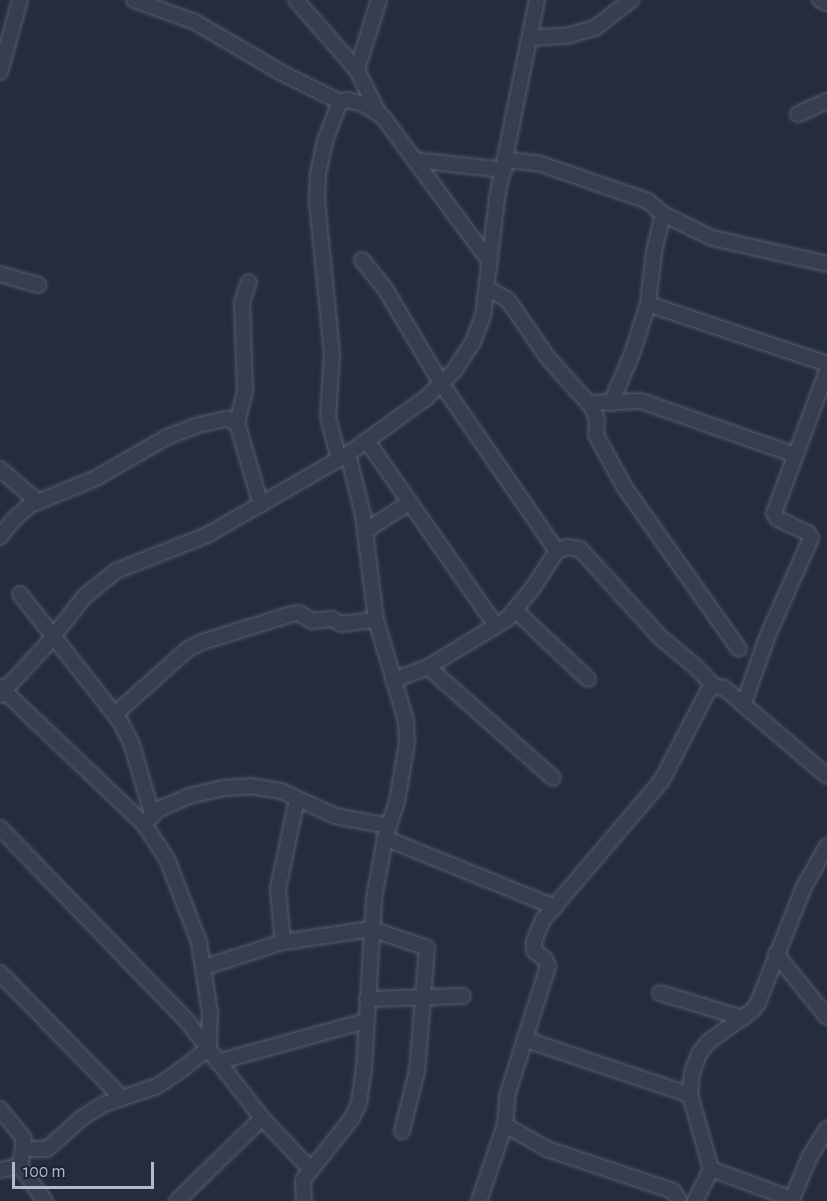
<!DOCTYPE html>
<html>
<head>
<meta charset="utf-8">
<style>
  body { margin:0 }
  #map { position:relative; width:827px; height:1201px; overflow:hidden; background:#242c3d; font-family:"Alegreya Sans",sans-serif }
  div>[style] { position:absolute }
  [style*='--x'] { left:calc(var(--x)*1px); top:calc(var(--y)*1px); width:calc(var(--w)*1px); rotate:calc(var(--a)*1deg) }
  .roads { filter:drop-shadow(0 0 2px #565c6b) drop-shadow(0 0 2px #565c6b) }
  .minor>* { height:14px; margin:-7px; padding:0 7px; transform-origin:7px; border-radius:7px; background:#383e4d }
  span { translate:-50% -50%; white-space:nowrap; text-align:center; line-height:1.15; -webkit-text-stroke:4.5px #1d2332; paint-order:stroke }
  .scale { position:absolute; left:12px; top:1162px; width:142px; height:27px; box-sizing:border-box; border:3px solid #b4b9c8; border-top:0; padding-left:8px; font-size:18px; line-height:21px; white-space:nowrap; color:#b4b9c8; -webkit-text-stroke:4px #1d2332; paint-order:stroke }
</style>
</head>
<body>
<div id="map">
  <div class="roads">
    <div class="minor">
      <i style="--x:134;--y:0;--w:65;--a:19.8"></i>
      <i style="--x:195;--y:22;--w:101;--a:30.4"></i>
      <i style="--x:282;--y:73;--w:65;--a:26.6"></i>
      <i style="--x:296;--y:0;--w:93;--a:48.9"></i>
      <i style="--x:357;--y:70;--w:47;--a:63.4"></i>
      <i style="--x:820;--y:0;--w:8;--a:23"></i>
      <i style="--x:531;--y:38;--w:39;--a:-4"></i>
      <i style="--x:570;--y:35;--w:26;--a:-16"></i>
      <i style="--x:595;--y:28;--w:46;--a:-37.9"></i>
      <i style="--x:357;--y:70;--w:73;--a:-72.6"></i>
      <i style="--x:0;--y:72;--w:75;--a:-74.5"></i>
      <i style="--x:798;--y:114;--w:32;--a:-24"></i>
      <i style="--x:415;--y:160;--w:90;--a:6.4"></i>
      <i style="--x:507;--y:160;--w:31;--a:6"></i>
      <i style="--x:538;--y:163;--w:116;--a:19.1"></i>
      <i style="--x:648;--y:201;--w:20;--a:41"></i>
      <i style="--x:663;--y:214;--w:55;--a:26.1"></i>
      <i style="--x:712;--y:238;--w:118;--a:12.7"></i>
      <i style="--x:362;--y:260;--w:38;--a:51"></i>
      <i style="--x:386;--y:290;--w:108;--a:59.4"></i>
      <i style="--x:441;--y:383;--w:204;--a:55.4"></i>
      <i style="--x:0;--y:274;--w:40;--a:16"></i>
      <i style="--x:487;--y:288;--w:24;--a:30"></i>
      <i style="--x:508;--y:300;--w:70;--a:55.4"></i>
      <i style="--x:548;--y:358;--w:66;--a:48.1"></i>
      <i style="--x:592;--y:407;--w:14;--a:69"></i>
      <i style="--x:597;--y:420;--w:15;--a:94"></i>
      <i style="--x:596;--y:435;--w:60;--a:61.3"></i>
      <i style="--x:625;--y:488;--w:197;--a:54.7"></i>
      <i style="--x:648;--y:304;--w:189;--a:18.5"></i>
      <i style="--x:590;--y:403;--w:51;--a:-2.2"></i>
      <i style="--x:641;--y:401;--w:163;--a:19.3"></i>
      <i style="--x:611;--y:403;--w:53;--a:-66.8"></i>
      <i style="--x:632;--y:354;--w:52;--a:-72.3"></i>
      <i style="--x:648;--y:304;--w:52;--a:-83.4"></i>
      <i style="--x:654;--y:252;--w:39;--a:-77"></i>
      <i style="--x:237;--y:423;--w:33;--a:-76"></i>
      <i style="--x:245;--y:391;--w:89;--a:-91.9"></i>
      <i style="--x:242;--y:302;--w:21;--a:-71"></i>
      <i style="--x:367;--y:441;--w:226;--a:55.1"></i>
      <i style="--x:339;--y:459;--w:43;--a:-104.7"></i>
      <i style="--x:328;--y:417;--w:63;--a:-86.4"></i>
      <i style="--x:332;--y:354;--w:154;--a:-95.6"></i>
      <i style="--x:317;--y:201;--w:27;--a:-88"></i>
      <i style="--x:318;--y:174;--w:34;--a:-78"></i>
      <i style="--x:325;--y:141;--w:42;--a:-69"></i>
      <i style="--x:340;--y:102;--w:7;--a:-16"></i>
      <i style="--x:347;--y:100;--w:16;--a:14"></i>
      <i style="--x:363;--y:104;--w:24;--a:33"></i>
      <i style="--x:383;--y:117;--w:179;--a:53.6"></i>
      <i style="--x:0;--y:469;--w:50;--a:41"></i>
      <i style="--x:365;--y:531;--w:52;--a:-32.5"></i>
      <i style="--x:0;--y:537;--w:23;--a:-52"></i>
      <i style="--x:14;--y:519;--w:21;--a:-41"></i>
      <i style="--x:30;--y:505;--w:71;--a:-22.2"></i>
      <i style="--x:96;--y:478;--w:82;--a:-30"></i>
      <i style="--x:167;--y:437;--w:33;--a:-21"></i>
      <i style="--x:198;--y:425;--w:30;--a:-12"></i>
      <i style="--x:227;--y:419;--w:11;--a:22"></i>
      <i style="--x:237;--y:423;--w:85;--a:73.7"></i>
      <i style="--x:20;--y:594;--w:162;--a:51.8"></i>
      <i style="--x:120;--y:721;--w:27;--a:63"></i>
      <i style="--x:132;--y:745;--w:72;--a:73.8"></i>
      <i style="--x:516;--y:611;--w:99;--a:43.4"></i>
      <i style="--x:428;--y:667;--w:167;--a:41.6"></i>
      <i style="--x:393;--y:680;--w:37;--a:-20"></i>
      <i style="--x:428;--y:667;--w:92;--a:-31.3"></i>
      <i style="--x:507;--y:619;--w:39;--a:-50"></i>
      <i style="--x:532;--y:589;--w:45;--a:-56.7"></i>
      <i style="--x:557;--y:551;--w:11;--a:-22"></i>
      <i style="--x:567;--y:547;--w:13;--a:9"></i>
      <i style="--x:580;--y:549;--w:120;--a:47.7"></i>
      <i style="--x:661;--y:638;--w:45;--a:39.6"></i>
      <i style="--x:696;--y:667;--w:26;--a:47"></i>
      <i style="--x:0;--y:687;--w:199;--a:43.6"></i>
      <i style="--x:144;--y:824;--w:42;--a:56.7"></i>
      <i style="--x:167;--y:859;--w:89;--a:68.9"></i>
      <i style="--x:199;--y:942;--w:72;--a:81.2"></i>
      <i style="--x:210;--y:1013;--w:35;--a:92"></i>
      <i style="--x:209;--y:1048;--w:36;--a:142"></i>
      <i style="--x:181;--y:1070;--w:29;--a:146"></i>
      <i style="--x:157;--y:1086;--w:56;--a:161.2"></i>
      <i style="--x:104;--y:1104;--w:25;--a:148"></i>
      <i style="--x:83;--y:1117;--w:48;--a:138.4"></i>
      <i style="--x:47;--y:1149;--w:23;--a:180"></i>
      <i style="--x:0;--y:695;--w:72;--a:-47.2"></i>
      <i style="--x:49;--y:642;--w:58;--a:-52"></i>
      <i style="--x:85;--y:596;--w:40;--a:-39"></i>
      <i style="--x:116;--y:571;--w:98;--a:-21.6"></i>
      <i style="--x:207;--y:535;--w:163;--a:-29.9"></i>
      <i style="--x:348;--y:454;--w:96;--a:-35.7"></i>
      <i style="--x:426;--y:398;--w:39;--a:-44"></i>
      <i style="--x:454;--y:371;--w:35;--a:-57"></i>
      <i style="--x:473;--y:342;--w:28;--a:-69"></i>
      <i style="--x:483;--y:316;--w:119;--a:-83.2"></i>
      <i style="--x:497;--y:198;--w:202;--a:-78.6"></i>
      <i style="--x:744;--y:703;--w:72;--a:-70.6"></i>
      <i style="--x:768;--y:635;--w:106;--a:-66.1"></i>
      <i style="--x:811;--y:538;--w:6;--a:-121"></i>
      <i style="--x:808;--y:533;--w:33;--a:-155"></i>
      <i style="--x:778;--y:519;--w:7;--a:-124"></i>
      <i style="--x:774;--y:513;--w:152;--a:-69.5"></i>
      <i style="--x:115;--y:714;--w:98;--a:-41.7"></i>
      <i style="--x:188;--y:649;--w:16;--a:-27"></i>
      <i style="--x:202;--y:642;--w:94;--a:-17.3"></i>
      <i style="--x:292;--y:614;--w:7;--a:-8"></i>
      <i style="--x:299;--y:613;--w:15;--a:32"></i>
      <i style="--x:312;--y:621;--w:20;--a:-6"></i>
      <i style="--x:332;--y:619;--w:10;--a:29"></i>
      <i style="--x:341;--y:624;--w:35;--a:-7"></i>
      <i style="--x:144;--y:824;--w:21;--a:-45"></i>
      <i style="--x:159;--y:809;--w:33;--a:-23"></i>
      <i style="--x:189;--y:796;--w:36;--a:-13"></i>
      <i style="--x:224;--y:788;--w:26;--a:-4"></i>
      <i style="--x:250;--y:786;--w:31;--a:9"></i>
      <i style="--x:281;--y:791;--w:60;--a:24.8"></i>
      <i style="--x:335;--y:816;--w:55;--a:10.5"></i>
      <i style="--x:0;--y:828;--w:269;--a:45.9"></i>
      <i style="--x:187;--y:1021;--w:123;--a:52.3"></i>
      <i style="--x:262;--y:1118;--w:71;--a:46.7"></i>
      <i style="--x:385;--y:838;--w:183;--a:22.1"></i>
      <i style="--x:283;--y:942;--w:53;--a:-95.4"></i>
      <i style="--x:278;--y:889;--w:92;--a:-78.1"></i>
      <i style="--x:776;--y:954;--w:81;--a:51"></i>
      <i style="--x:205;--y:967;--w:82;--a:-17.8"></i>
      <i style="--x:283;--y:942;--w:89;--a:-8.4"></i>
      <i style="--x:371;--y:929;--w:59;--a:18.7"></i>
      <i style="--x:427;--y:948;--w:123;--a:94.6"></i>
      <i style="--x:417;--y:1071;--w:62;--a:104"></i>
      <i style="--x:0;--y:973;--w:175;--a:45.7"></i>
      <i style="--x:660;--y:993;--w:87;--a:16.8"></i>
      <i style="--x:367;--y:999;--w:96;--a:-1.8"></i>
      <i style="--x:524;--y:1039;--w:175;--a:18.6"></i>
      <i style="--x:217;--y:1062;--w:155;--a:-15.4"></i>
      <i style="--x:0;--y:1109;--w:38;--a:51"></i>
      <i style="--x:24;--y:1139;--w:27;--a:98"></i>
      <i style="--x:20;--y:1166;--w:43;--a:54.5"></i>
      <i style="--x:505;--y:1125;--w:48;--a:29.7"></i>
      <i style="--x:547;--y:1149;--w:133;--a:18.4"></i>
      <i style="--x:673;--y:1191;--w:12;--a:59"></i>
      <i style="--x:711;--y:1169;--w:86;--a:20.3"></i>
      <i style="--x:792;--y:1199;--w:47;--a:-67.3"></i>
      <i style="--x:810;--y:1156;--w:32;--a:-58"></i>
      <i style="--x:0;--y:1170;--w:20;--a:-11"></i>
      <i style="--x:177;--y:1201;--w:119;--a:-44.3"></i>
      <i style="--x:304;--y:1201;--w:21;--a:-93"></i>
      <i style="--x:303;--y:1180;--w:79;--a:-51.7"></i>
      <i style="--x:352;--y:1118;--w:17;--a:-65"></i>
      <i style="--x:359;--y:1103;--w:35;--a:-82"></i>
      <i style="--x:364;--y:1068;--w:169;--a:-86.6"></i>
      <i style="--x:374;--y:899;--w:62;--a:-79.8"></i>
      <i style="--x:385;--y:838;--w:38;--a:-72"></i>
      <i style="--x:397;--y:802;--w:61;--a:-80.5"></i>
      <i style="--x:407;--y:742;--w:21;--a:-93"></i>
      <i style="--x:406;--y:721;--w:105;--a:-106.5"></i>
      <i style="--x:376;--y:620;--w:106;--a:-97.1"></i>
      <i style="--x:363;--y:515;--w:63;--a:-103.8"></i>
      <i style="--x:479;--y:1201;--w:80;--a:-71.1"></i>
      <i style="--x:505;--y:1125;--w:32;--a:-85"></i>
      <i style="--x:508;--y:1093;--w:133;--a:-72.5"></i>
      <i style="--x:548;--y:966;--w:8;--a:-113"></i>
      <i style="--x:545;--y:959;--w:14;--a:-144"></i>
      <i style="--x:534;--y:951;--w:10;--a:-90"></i>
      <i style="--x:534;--y:941;--w:23;--a:-67"></i>
      <i style="--x:543;--y:920;--w:184;--a:-49.6"></i>
      <i style="--x:662;--y:780;--w:100;--a:-62.7"></i>
      <i style="--x:708;--y:691;--w:8;--a:-40"></i>
      <i style="--x:714;--y:686;--w:10;--a:11"></i>
      <i style="--x:724;--y:688;--w:135;--a:40.5"></i>
      <i style="--x:695;--y:1201;--w:36;--a:-63"></i>
      <i style="--x:711;--y:1169;--w:77;--a:-105.8"></i>
      <i style="--x:690;--y:1095;--w:22;--a:-85"></i>
      <i style="--x:692;--y:1073;--w:20;--a:-70"></i>
      <i style="--x:699;--y:1054;--w:15;--a:-53"></i>
      <i style="--x:708;--y:1042;--w:55;--a:-35.4"></i>
      <i style="--x:753;--y:1010;--w:9;--a:-54"></i>
      <i style="--x:758;--y:1003;--w:125;--a:-68.4"></i>
      <i style="--x:804;--y:887;--w:47;--a:-60.7"></i>
    </div>
  </div>
  <div class="scale">100 m</div>
</div>
</body>
</html>
